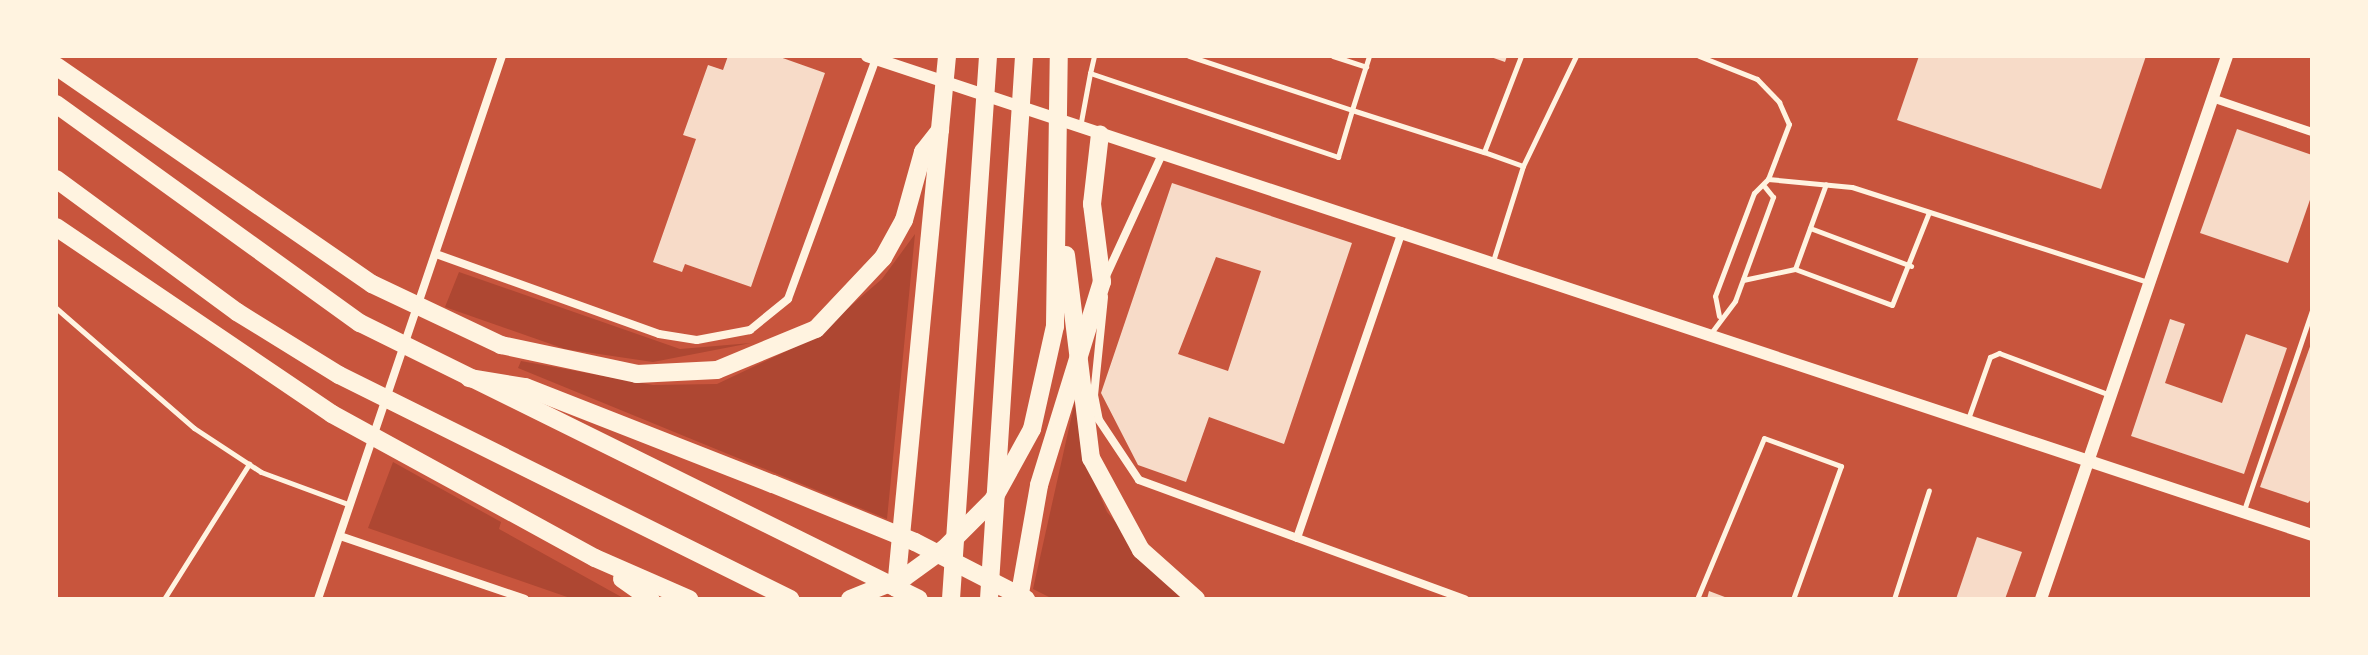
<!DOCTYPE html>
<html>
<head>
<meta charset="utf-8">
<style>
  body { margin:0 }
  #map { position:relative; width:2368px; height:655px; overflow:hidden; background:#c8553d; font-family:Spectral,serif }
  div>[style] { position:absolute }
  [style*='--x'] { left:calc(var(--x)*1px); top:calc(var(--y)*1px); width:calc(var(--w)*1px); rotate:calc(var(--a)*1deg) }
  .green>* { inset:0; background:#ae4732 }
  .building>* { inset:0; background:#f7dbc8 }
  .service>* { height:5px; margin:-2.5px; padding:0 2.5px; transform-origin:2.5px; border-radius:2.5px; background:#fff3e0 }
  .minor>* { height:8px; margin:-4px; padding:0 4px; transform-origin:4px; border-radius:4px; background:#fff3e0 }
  .tertiary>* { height:12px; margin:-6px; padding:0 6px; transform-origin:6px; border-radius:6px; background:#fff3e0 }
  .motorway>* { height:18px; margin:-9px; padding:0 9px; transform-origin:9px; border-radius:9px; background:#fff3e0 }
  span { translate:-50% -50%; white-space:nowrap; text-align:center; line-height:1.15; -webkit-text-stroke:8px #fff3e0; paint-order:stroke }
  .frame { position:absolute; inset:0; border:58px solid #fff3e0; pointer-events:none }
</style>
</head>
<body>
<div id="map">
  <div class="green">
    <i style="clip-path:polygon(915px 234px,887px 519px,518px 368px,521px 361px,653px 385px,717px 384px,812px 339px,882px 279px)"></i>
    <i style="clip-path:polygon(459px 272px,680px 349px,751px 343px,653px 362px,565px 349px,445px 307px)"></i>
    <i style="clip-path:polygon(1075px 401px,1082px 453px,1107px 512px,1181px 599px,1053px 599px,1033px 589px)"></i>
    <i style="clip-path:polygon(393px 462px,501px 522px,499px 529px,625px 599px,573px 599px,368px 528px)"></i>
  </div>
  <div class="building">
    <i style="clip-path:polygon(728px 56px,777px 56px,825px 73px,751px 287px,685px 264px,682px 272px,653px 262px,696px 139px,683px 135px,708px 65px,723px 70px)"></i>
    <i style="clip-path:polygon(1488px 56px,1507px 56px,1505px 62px)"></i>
    <i style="clip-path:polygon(1919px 56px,2146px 56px,2101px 189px,1897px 120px)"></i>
    <i style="clip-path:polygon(2237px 129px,2312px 155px,2312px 194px,2288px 263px,2200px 233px)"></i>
    <i style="clip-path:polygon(evenodd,1172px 183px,1352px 243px,1284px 444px,1209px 417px,1186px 482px,1138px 465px,1101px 393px,1172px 183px,1216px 257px,1261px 271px,1228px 371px,1178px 354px,1216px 257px)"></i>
    <i style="clip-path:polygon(2170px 319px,2185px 324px,2165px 383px,2222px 403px,2246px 334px,2287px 348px,2244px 474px,2131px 436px)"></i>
    <i style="clip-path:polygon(2312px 341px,2312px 498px,2308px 503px,2260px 487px)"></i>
    <i style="clip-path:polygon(1977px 537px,2022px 552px,2005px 599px,1956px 599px)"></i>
    <i style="clip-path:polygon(1709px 591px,1730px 599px,1707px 599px)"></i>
  </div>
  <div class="service">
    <i style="--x:1094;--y:56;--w:17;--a:103"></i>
    <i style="--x:1090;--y:73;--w:262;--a:18.7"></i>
    <i style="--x:1338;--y:157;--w:49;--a:-73.4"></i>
    <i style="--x:1352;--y:110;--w:172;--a:-161.7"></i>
    <i style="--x:1333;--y:56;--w:35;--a:18"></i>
    <i style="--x:1369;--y:56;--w:57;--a:107.5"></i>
    <i style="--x:1352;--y:110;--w:139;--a:17.7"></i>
    <i style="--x:1699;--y:56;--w:62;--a:21.6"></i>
    <i style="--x:1757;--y:79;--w:32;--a:46"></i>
    <i style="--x:1779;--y:102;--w:24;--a:66"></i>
    <i style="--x:1789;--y:124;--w:59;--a:110.9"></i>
    <i style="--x:1080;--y:127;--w:55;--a:-79.5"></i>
    <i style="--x:1523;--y:166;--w:122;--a:-64.3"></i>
    <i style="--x:1810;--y:228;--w:108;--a:20.6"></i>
    <i style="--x:1493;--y:261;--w:100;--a:-72.5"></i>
    <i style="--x:1523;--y:166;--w:41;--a:-160.3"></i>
    <i style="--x:1484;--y:152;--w:103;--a:-68.9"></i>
    <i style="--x:1795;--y:269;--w:90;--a:-70"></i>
    <i style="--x:1743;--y:280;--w:53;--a:-11.9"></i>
    <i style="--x:1795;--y:269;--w:103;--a:20.4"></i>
    <i style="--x:1892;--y:305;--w:100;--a:-68.3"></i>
    <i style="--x:56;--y:308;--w:183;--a:41"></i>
    <i style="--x:194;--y:428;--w:80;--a:33.3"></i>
    <i style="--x:261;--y:472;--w:95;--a:20.3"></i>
    <i style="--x:1719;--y:316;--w:20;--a:-101"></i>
    <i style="--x:1715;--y:296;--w:110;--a:-69.3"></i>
    <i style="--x:1754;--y:193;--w:20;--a:-45"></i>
    <i style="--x:1768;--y:179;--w:84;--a:5.4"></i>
    <i style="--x:1852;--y:187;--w:311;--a:17.8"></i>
    <i style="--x:1711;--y:333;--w:40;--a:-53"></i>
    <i style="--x:1735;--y:301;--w:111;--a:-69.9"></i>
    <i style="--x:1773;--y:197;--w:13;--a:-129"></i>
    <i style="--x:1968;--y:419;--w:66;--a:-70.5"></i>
    <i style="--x:1990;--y:357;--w:10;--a:-24"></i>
    <i style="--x:1999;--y:353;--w:119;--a:20.7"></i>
    <i style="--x:2244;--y:510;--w:211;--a:-71.2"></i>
    <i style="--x:164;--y:599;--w:160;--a:-57.8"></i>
    <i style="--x:1697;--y:599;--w:174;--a:-67.4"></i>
    <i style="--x:1764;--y:438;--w:82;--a:20"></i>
    <i style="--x:1841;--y:466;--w:141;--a:109.8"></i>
    <i style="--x:1894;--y:599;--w:114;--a:-72.2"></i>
  </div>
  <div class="minor">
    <i style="--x:2212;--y:98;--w:106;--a:18.8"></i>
    <i style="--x:436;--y:254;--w:237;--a:19.7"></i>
    <i style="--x:659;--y:334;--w:38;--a:9"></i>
    <i style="--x:697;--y:340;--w:54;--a:-10.7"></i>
    <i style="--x:750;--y:330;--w:49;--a:-39.2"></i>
    <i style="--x:788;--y:299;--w:256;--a:-69.9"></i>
    <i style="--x:1106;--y:276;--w:134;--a:-65.3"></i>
    <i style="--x:1104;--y:297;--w:99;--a:95.8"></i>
    <i style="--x:1094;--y:395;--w:25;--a:79"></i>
    <i style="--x:1099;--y:420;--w:72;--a:56.3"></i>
    <i style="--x:1139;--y:480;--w:347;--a:20.1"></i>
    <i style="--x:340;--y:536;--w:195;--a:18.8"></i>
    <i style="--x:1297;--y:538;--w:324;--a:-71.1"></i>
    <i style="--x:318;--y:599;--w:573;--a:-71.28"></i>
  </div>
  <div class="tertiary">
    <i style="--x:867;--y:56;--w:1522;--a:18.34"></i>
    <i style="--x:2041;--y:599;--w:574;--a:-71.09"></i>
  </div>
  <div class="motorway">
    <i style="--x:56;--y:66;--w:384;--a:34.6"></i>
    <i style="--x:372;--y:284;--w:143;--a:25.3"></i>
    <i style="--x:501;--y:345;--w:139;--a:12"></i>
    <i style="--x:637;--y:374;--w:80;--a:-2.9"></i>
    <i style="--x:717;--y:370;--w:107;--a:-22.5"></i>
    <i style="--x:816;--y:329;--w:98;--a:-46.7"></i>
    <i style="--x:883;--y:258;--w:43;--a:-61.1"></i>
    <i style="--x:904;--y:220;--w:71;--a:-74.4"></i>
    <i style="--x:923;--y:152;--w:28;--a:-52"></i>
    <i style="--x:56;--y:104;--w:375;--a:35.8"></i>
    <i style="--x:360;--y:323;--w:623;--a:26.28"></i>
    <i style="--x:56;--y:179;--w:225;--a:36.3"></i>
    <i style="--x:237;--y:312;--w:120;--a:31.7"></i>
    <i style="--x:339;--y:375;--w:504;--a:26.41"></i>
    <i style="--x:56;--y:227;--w:333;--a:34.1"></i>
    <i style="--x:332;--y:414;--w:300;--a:28.7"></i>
    <i style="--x:595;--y:558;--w:103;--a:23.6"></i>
    <i style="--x:1066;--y:255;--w:205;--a:83"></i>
    <i style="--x:1091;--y:458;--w:105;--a:61.5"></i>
    <i style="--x:1141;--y:550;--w:74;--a:41.7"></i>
    <i style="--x:469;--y:378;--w:57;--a:9.1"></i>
    <i style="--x:525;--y:387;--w:266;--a:21.4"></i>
    <i style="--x:773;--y:484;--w:153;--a:22.2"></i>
    <i style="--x:915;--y:542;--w:125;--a:27.2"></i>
    <i style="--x:622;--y:579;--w:35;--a:35"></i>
    <i style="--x:896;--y:588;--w:534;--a:-84.52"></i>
    <i style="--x:850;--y:599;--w:59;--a:-21.8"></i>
    <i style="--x:905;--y:577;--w:49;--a:-35.9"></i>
    <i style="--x:945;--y:548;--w:68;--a:-45"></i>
    <i style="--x:993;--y:500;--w:81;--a:-61.2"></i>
    <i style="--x:1032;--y:429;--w:106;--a:-77.4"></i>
    <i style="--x:1055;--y:326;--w:270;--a:-89.2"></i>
    <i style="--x:951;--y:599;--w:544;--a:-86.1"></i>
    <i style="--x:989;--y:599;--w:544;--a:-86.31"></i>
    <i style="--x:1019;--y:599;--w:116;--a:-80"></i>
    <i style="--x:1039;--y:485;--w:213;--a:-72.8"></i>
    <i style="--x:1102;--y:282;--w:79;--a:-97.3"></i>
    <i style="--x:1092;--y:204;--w:70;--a:-83.5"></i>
  </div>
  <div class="frame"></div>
</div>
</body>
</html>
